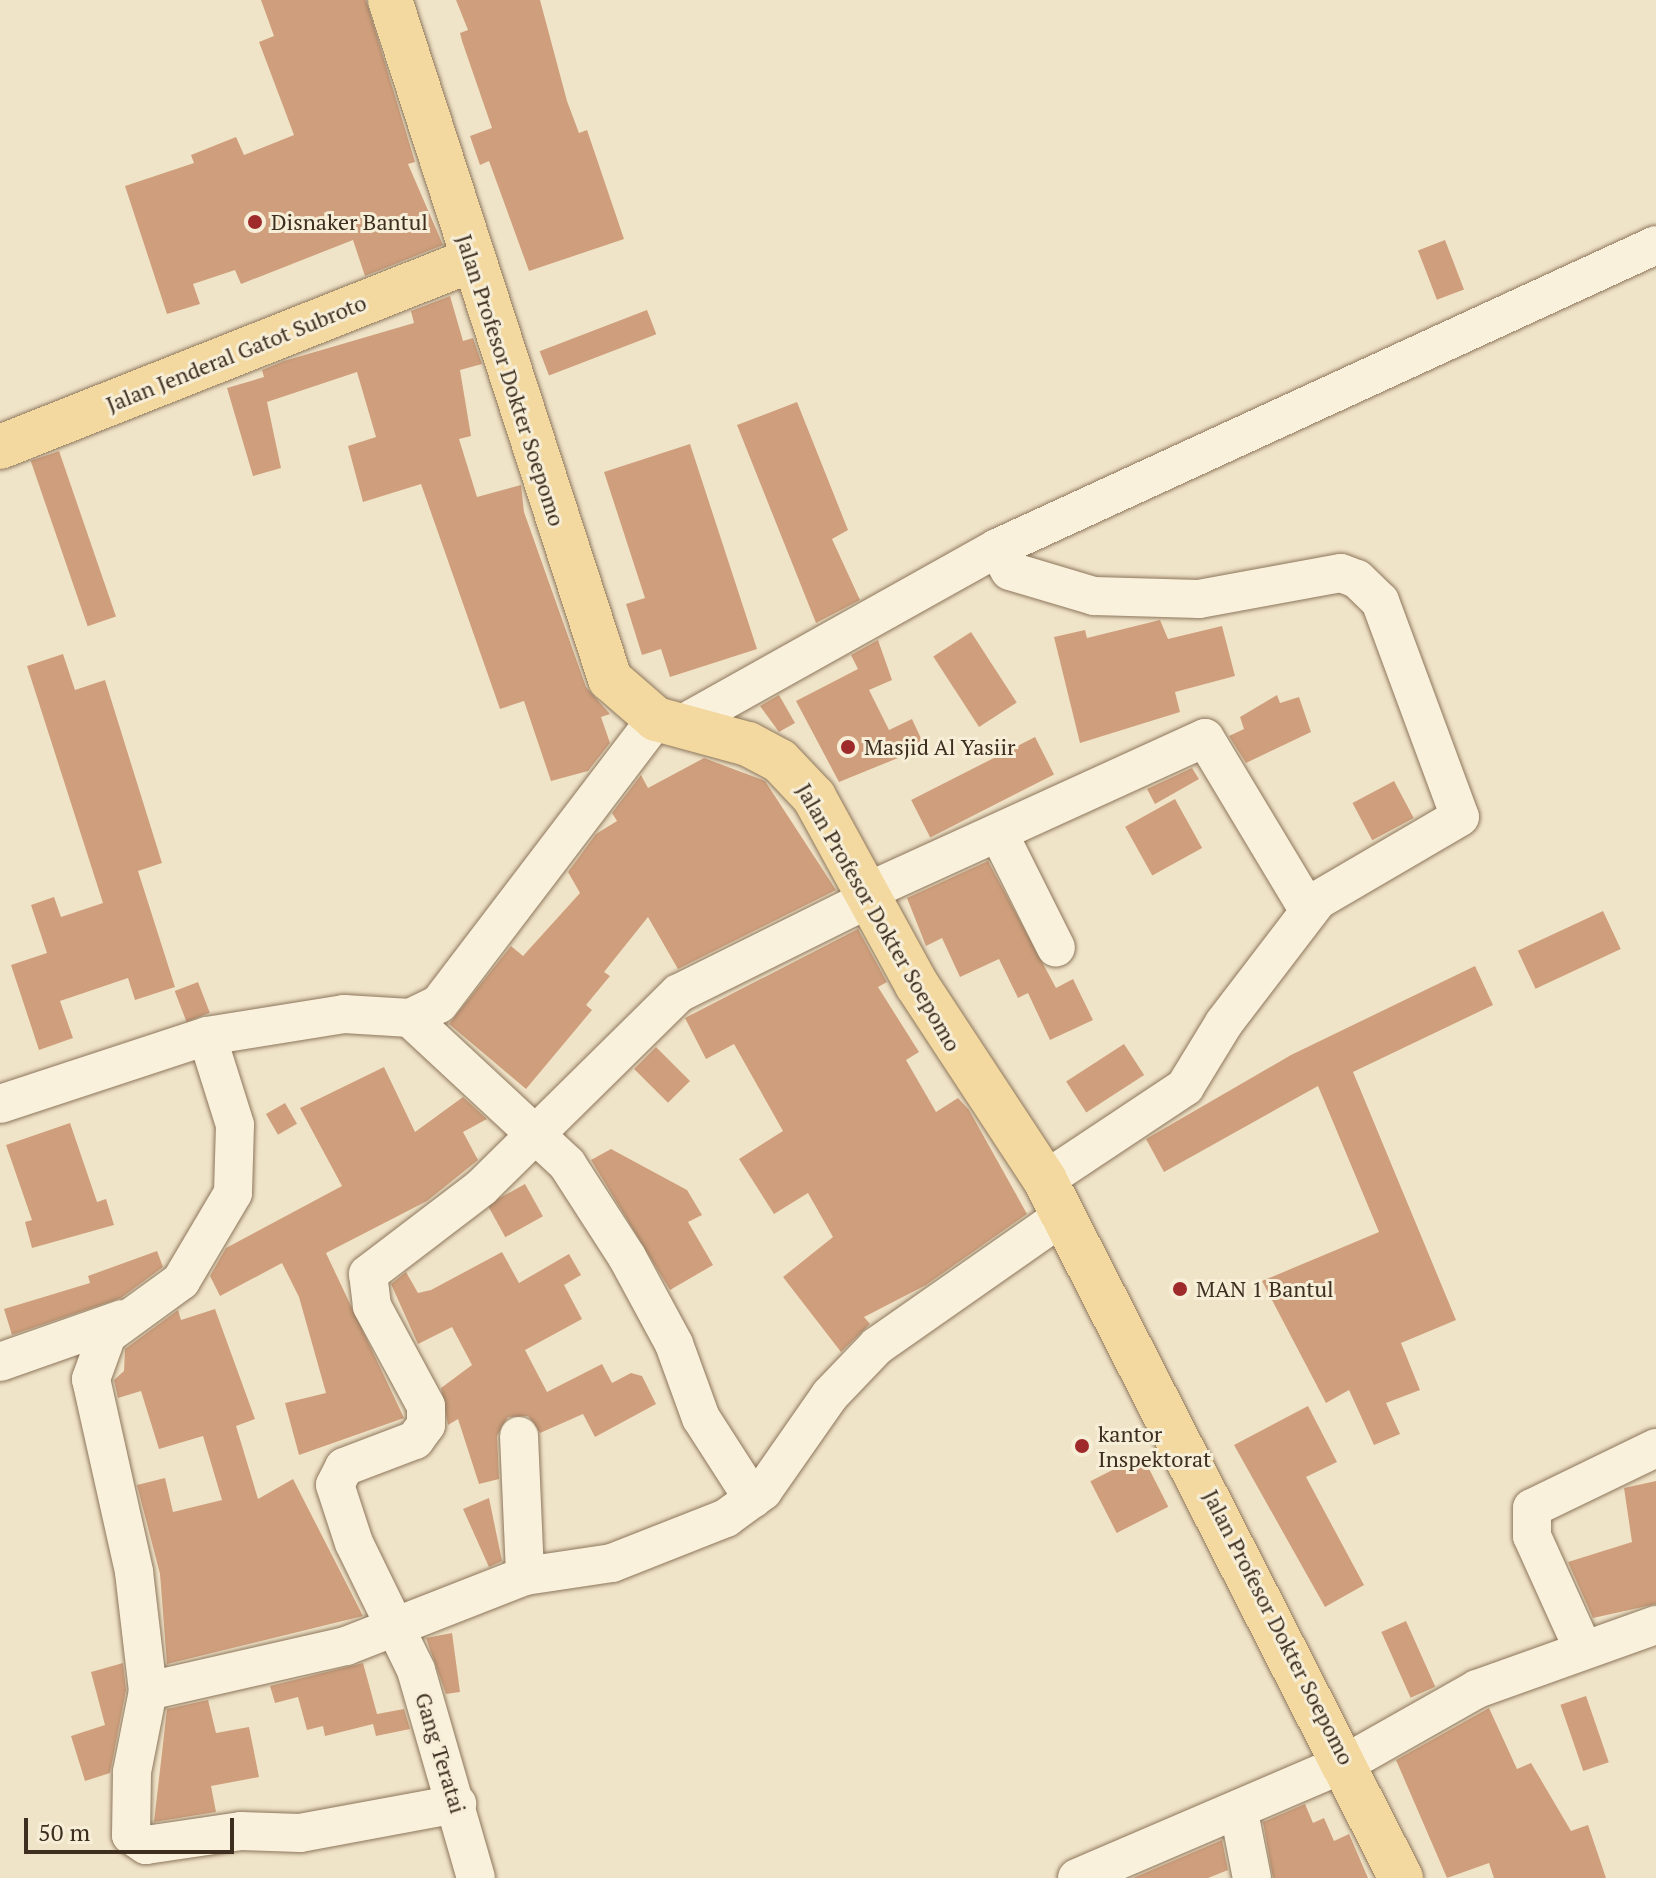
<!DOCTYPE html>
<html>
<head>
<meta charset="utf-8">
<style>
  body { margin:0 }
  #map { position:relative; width:1656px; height:1878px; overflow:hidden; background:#f0e4c8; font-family:"PT Serif",serif }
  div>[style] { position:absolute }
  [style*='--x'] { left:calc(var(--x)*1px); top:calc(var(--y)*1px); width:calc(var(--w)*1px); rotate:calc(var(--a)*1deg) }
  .building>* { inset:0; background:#cf9f7d; transform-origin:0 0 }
  .roads { filter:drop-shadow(0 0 2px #8d765c) drop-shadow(0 0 2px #8d765c) }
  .minor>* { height:38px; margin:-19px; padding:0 19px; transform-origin:19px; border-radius:19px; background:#faf1dc }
  .major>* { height:44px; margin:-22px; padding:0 22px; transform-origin:22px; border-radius:22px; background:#f3d9a0 }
  .dots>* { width:22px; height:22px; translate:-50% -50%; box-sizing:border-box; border:4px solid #f7eed8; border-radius:50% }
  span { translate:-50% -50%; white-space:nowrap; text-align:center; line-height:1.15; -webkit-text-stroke:6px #f7eed8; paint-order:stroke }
  .poi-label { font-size:22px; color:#3d2e20 }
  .left { translate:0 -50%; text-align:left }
  .street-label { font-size:22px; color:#3d2e20 }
  .scale { position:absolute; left:24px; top:1818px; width:210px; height:36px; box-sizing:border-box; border:4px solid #3d2e20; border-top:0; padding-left:10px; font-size:24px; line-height:28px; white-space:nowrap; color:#3d2e20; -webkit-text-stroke:6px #f7eed8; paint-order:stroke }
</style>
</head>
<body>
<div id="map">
  <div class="building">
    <i style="clip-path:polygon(261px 0,366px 0,415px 162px,408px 164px,443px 245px,365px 276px,353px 240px,241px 284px,235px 270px,193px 284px,200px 304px,167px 314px,125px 186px,194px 163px,191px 155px,236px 137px,244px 155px,294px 135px,259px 42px,274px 36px)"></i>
    <i style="clip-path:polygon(456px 0,540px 0,567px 101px,579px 133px,587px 130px,624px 239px,529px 271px,489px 161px,480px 165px,470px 136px,492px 128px,462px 41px,460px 33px,468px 30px)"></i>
    <i style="left:1445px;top:240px;width:53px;height:29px;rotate:69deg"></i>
    <i style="clip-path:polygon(450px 296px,463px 341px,473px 338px,482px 364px,460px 370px,471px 436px,459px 439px,477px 497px,521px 485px,524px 512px,586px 687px,610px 714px,601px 717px,610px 743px,588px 771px,551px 781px,524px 701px,500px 709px,421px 484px,363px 502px,348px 446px,376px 437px,357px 372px,267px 402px,281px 468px,253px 476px,227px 388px,264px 377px,262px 370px,284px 361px,414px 323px,411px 311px)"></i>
    <i style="left:647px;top:310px;width:26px;height:115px;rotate:69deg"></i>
    <i style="clip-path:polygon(797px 402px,848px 530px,832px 539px,860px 600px,816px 623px,737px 425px)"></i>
    <i style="clip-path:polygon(690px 444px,757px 649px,670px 677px,661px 649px,642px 655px,626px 604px,645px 598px,604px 472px)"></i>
    <i style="left:59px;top:451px;width:175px;height:30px;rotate:71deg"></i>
    <i style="clip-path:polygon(1160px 620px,1168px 639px,1222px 626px,1235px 676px,1175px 692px,1180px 712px,1080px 743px,1054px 637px,1085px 630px,1087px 638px)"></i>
    <i style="left:971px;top:632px;width:84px;height:45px;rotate:57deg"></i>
    <i style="clip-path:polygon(878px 640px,892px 680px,869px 690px,889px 730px,912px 719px,925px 747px,839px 782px,796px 701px,858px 669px,851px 655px)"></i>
    <i style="clip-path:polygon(63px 654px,75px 690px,105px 680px,162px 863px,138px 871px,175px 987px,135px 1000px,128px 978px,60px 1001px,73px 1038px,39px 1050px,11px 965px,47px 953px,31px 905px,54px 897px,61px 917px,103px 903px,27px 666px)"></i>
    <i style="clip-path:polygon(779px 695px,795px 723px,779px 732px,760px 706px)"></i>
    <i style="clip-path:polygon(1277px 695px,1280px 703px,1299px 697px,1311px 732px,1246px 763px,1229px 736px,1244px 729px,1240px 717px)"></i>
    <i style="left:1035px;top:737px;width:42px;height:139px;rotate:63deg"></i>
    <i style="clip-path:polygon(704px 758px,765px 781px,836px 890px,678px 969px,648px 917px,604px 972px,610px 976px,586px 1005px,592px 1010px,526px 1089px,449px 1024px,511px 946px,523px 956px,580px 893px,568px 872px,596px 834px,617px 821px,612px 813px,641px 775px,648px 788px)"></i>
    <i style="clip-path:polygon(1192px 768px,1199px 779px,1155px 804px,1147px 789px)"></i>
    <i style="left:1394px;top:781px;width:42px;height:47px;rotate:62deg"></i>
    <i style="left:1175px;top:799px;width:56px;height:57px;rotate:61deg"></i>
    <i style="clip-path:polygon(988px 861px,1056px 988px,1073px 979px,1093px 1020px,1050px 1040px,1028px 993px,1018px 998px,999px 959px,960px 977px,942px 938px,926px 946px,907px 898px)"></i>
    <i style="left:1603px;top:911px;width:42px;height:94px;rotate:65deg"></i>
    <i style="clip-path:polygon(858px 929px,887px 982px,878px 987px,919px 1052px,906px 1060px,936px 1112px,958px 1098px,969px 1110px,1027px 1214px,926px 1285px,864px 1317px,870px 1324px,841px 1352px,783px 1277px,833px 1237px,808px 1193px,774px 1214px,739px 1159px,783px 1131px,734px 1044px,706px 1059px,685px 1018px)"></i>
    <i style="clip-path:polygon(1475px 966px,1493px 1005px,1353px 1072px,1456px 1320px,1401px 1343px,1420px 1390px,1386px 1403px,1400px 1434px,1374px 1445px,1349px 1390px,1326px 1403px,1262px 1281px,1379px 1232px,1318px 1086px,1164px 1172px,1146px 1139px,1291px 1055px)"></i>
    <i style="left:198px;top:982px;width:33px;height:25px;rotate:69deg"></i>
    <i style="left:1124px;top:1044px;width:37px;height:69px;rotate:57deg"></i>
    <i style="left:656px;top:1047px;width:48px;height:31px;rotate:45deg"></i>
    <i style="clip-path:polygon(384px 1067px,415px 1132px,463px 1097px,487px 1119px,463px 1132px,478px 1160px,427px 1201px,326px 1253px,404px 1418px,299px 1455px,285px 1403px,326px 1393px,299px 1297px,282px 1263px,220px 1296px,210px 1276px,226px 1248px,342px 1186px,300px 1108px)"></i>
    <i style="left:285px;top:1103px;width:24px;height:22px;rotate:60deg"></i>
    <i style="clip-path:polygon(70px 1123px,97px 1202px,106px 1199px,114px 1225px,32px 1248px,25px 1222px,32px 1220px,6px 1145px)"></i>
    <i style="clip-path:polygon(611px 1149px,687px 1190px,702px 1215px,688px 1222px,713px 1265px,670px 1290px,591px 1160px)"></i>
    <i style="left:525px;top:1184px;width:37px;height:43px;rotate:61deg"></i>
    <i style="clip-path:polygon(157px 1251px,163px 1267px,121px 1298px,12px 1335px,4px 1309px,90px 1283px,88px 1276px)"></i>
    <i style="clip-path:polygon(502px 1252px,519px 1283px,569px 1254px,581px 1275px,564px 1285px,582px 1319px,525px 1350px,547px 1392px,602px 1364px,612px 1383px,631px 1373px,642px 1376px,656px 1404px,595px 1437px,583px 1414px,540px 1433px,528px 1416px,508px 1417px,497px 1436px,499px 1479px,479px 1484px,458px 1419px,448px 1425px,441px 1388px,472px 1365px,452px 1327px,418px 1344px,391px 1284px,406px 1272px,418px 1293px,431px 1290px)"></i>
    <i style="clip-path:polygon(215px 1309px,255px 1419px,236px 1426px,258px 1499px,293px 1479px,363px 1616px,167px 1664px,160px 1574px,137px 1485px,165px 1478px,173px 1512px,222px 1500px,203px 1436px,159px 1449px,141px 1391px,118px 1398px,114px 1380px,124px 1371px,125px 1349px,178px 1310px,181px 1320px)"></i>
    <i style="clip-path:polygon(1308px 1406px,1337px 1462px,1306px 1477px,1364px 1585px,1325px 1607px,1234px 1445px)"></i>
    <i style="left:1142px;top:1455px;width:58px;height:58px;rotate:63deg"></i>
    <i style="clip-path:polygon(1656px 1481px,1656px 1604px,1593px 1618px,1568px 1562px,1632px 1542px,1624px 1488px)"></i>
    <i style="clip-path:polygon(489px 1498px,502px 1561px,489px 1567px,463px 1509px)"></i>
    <i style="left:1406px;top:1621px;width:72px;height:27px;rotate:66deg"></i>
    <i style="clip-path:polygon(452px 1633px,460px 1692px,446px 1694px,426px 1638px)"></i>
    <i style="clip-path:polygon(123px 1663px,126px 1690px,110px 1773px,85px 1781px,71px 1736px,105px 1725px,91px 1672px)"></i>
    <i style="clip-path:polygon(363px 1663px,377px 1714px,404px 1709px,410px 1729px,376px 1736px,373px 1724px,325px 1736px,323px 1726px,307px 1730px,298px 1697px,275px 1703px,270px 1686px)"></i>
    <i style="left:1586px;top:1696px;width:70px;height:27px;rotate:71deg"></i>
    <i style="clip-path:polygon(208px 1700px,216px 1733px,249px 1727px,259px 1777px,211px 1786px,216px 1812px,154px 1822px,167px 1709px)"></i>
    <i style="clip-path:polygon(1489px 1708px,1517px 1769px,1531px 1763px,1571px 1831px,1588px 1825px,1606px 1878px,1494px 1878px,1489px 1863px,1447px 1878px,1396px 1760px)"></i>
    <i style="clip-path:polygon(1305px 1804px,1313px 1823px,1324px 1818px,1334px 1841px,1349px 1834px,1368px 1878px,1273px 1878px,1263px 1822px)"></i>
    <i style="clip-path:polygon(1222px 1840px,1228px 1870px,1208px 1878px,1133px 1878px)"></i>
  </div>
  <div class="roads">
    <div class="minor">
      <i style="--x:997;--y:548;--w:26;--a:61"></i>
      <i style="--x:1010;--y:571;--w:88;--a:16.6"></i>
      <i style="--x:1094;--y:596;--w:105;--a:1.6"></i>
      <i style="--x:1199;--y:599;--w:144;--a:-10.4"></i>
      <i style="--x:1341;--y:573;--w:17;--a:21"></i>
      <i style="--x:1357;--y:579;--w:32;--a:44"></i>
      <i style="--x:1380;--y:601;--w:230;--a:69.7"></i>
      <i style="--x:1460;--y:817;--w:164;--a:149.7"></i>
      <i style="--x:1318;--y:900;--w:155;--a:127.4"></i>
      <i style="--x:1224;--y:1023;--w:75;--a:121.4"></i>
      <i style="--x:1185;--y:1087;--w:168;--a:146.4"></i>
      <i style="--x:684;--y:723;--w:359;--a:-29.2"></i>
      <i style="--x:997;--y:548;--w:725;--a:-24.69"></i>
      <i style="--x:999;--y:834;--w:127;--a:63.4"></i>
      <i style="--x:869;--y:891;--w:369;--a:-24.5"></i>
      <i style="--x:1205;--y:738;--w:202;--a:59"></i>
      <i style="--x:410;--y:1018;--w:214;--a:42.9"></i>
      <i style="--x:567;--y:1164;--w:111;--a:57.2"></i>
      <i style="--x:627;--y:1257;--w:99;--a:61.6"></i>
      <i style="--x:674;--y:1344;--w:79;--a:70"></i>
      <i style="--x:701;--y:1418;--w:96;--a:57.3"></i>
      <i style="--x:207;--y:1036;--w:93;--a:72.5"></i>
      <i style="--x:235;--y:1125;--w:68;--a:91.7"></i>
      <i style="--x:233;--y:1193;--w:102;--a:120.6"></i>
      <i style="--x:181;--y:1281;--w:92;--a:143.9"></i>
      <i style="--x:107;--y:1335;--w:47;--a:110"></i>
      <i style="--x:91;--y:1379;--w:198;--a:77.4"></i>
      <i style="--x:134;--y:1572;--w:120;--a:83.3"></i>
      <i style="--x:148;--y:1691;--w:83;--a:101.2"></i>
      <i style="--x:132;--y:1772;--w:63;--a:90.9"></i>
      <i style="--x:131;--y:1835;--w:18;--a:34"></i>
      <i style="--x:146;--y:1845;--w:96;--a:-8.4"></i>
      <i style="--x:241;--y:1831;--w:59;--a:1.9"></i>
      <i style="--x:300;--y:1833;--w:160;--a:-10.5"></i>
      <i style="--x:0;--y:1104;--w:218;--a:-18.2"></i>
      <i style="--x:207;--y:1036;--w:139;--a:-9.1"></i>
      <i style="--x:344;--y:1014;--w:66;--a:3.5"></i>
      <i style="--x:410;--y:1018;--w:32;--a:-26"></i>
      <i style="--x:439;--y:1004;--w:358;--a:-52.7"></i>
      <i style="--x:0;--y:1362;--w:129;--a:-19.4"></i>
      <i style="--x:519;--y:1436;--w:140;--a:87.5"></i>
      <i style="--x:1583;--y:1649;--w:124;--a:-114.3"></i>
      <i style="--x:1532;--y:1536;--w:28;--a:-90"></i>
      <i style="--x:1532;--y:1508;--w:138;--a:-25.8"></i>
      <i style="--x:148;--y:1691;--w:203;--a:-12.8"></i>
      <i style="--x:346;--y:1646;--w:192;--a:-21.4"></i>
      <i style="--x:525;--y:1576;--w:88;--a:-8.5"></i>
      <i style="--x:612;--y:1563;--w:123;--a:-21.5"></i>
      <i style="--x:726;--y:1518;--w:46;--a:-36.1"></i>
      <i style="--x:763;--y:1491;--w:117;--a:-55.1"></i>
      <i style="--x:830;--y:1395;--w:68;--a:-46.2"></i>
      <i style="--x:877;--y:1346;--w:228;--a:-35"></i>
      <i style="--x:1239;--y:1812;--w:67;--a:78.9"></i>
      <i style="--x:476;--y:1878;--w:216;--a:-106.1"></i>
      <i style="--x:416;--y:1670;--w:141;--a:-116"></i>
      <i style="--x:354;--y:1543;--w:61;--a:-108.1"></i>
      <i style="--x:335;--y:1485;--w:20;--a:-63"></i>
      <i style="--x:344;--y:1467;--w:76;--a:-20.8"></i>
      <i style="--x:415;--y:1440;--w:19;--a:-54"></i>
      <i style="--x:426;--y:1425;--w:19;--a:-90"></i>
      <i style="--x:426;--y:1406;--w:114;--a:-118.4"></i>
      <i style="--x:372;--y:1306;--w:32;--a:-97"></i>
      <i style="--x:368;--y:1274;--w:143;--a:-37.3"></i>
      <i style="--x:482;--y:1187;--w:276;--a:-44.6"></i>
      <i style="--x:679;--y:993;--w:216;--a:-26.4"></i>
      <i style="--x:1077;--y:1878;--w:295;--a:-23.2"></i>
      <i style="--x:1348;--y:1762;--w:148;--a:-29.5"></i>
      <i style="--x:1477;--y:1689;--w:190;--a:-19.7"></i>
    </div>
    <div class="major">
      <i style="--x:390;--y:0;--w:714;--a:72.05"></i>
      <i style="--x:610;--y:679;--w:61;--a:41"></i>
      <i style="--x:656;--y:719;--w:95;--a:15.2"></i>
      <i style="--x:748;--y:744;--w:36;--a:28"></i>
      <i style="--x:780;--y:761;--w:50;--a:46.6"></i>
      <i style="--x:814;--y:797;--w:214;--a:61.3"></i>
      <i style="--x:917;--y:985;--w:233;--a:56.7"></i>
      <i style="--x:1045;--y:1180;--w:784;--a:62.98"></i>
      <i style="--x:0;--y:447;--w:508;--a:-21.61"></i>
    </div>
  </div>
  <div class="dots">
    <i style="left:255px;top:222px;background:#9e2a2b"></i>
    <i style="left:848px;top:747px;background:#9e2a2b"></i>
    <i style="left:1180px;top:1289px;background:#9e2a2b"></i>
    <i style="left:1082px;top:1446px;background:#9e2a2b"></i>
  </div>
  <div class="poi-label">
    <span class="left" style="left:271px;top:222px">Disnaker Bantul</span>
    <span class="left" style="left:864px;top:747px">Masjid Al Yasiir</span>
    <span class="left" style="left:1196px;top:1289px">MAN 1 Bantul</span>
    <span class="left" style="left:1098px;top:1446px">kantor<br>Inspektorat</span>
  </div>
  <div class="street-label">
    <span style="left:236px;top:353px;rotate:-22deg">Jalan Jenderal Gatot Subroto</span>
    <span style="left:511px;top:380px;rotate:72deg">Jalan Profesor Dokter Soepomo</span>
    <span style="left:879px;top:917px;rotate:60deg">Jalan Profesor Dokter Soepomo</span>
    <span style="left:1279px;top:1627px;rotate:63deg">Jalan Profesor Dokter Soepomo</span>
    <span style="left:441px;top:1753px;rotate:73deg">Gang Teratai</span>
  </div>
  <div class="scale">50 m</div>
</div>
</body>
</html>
